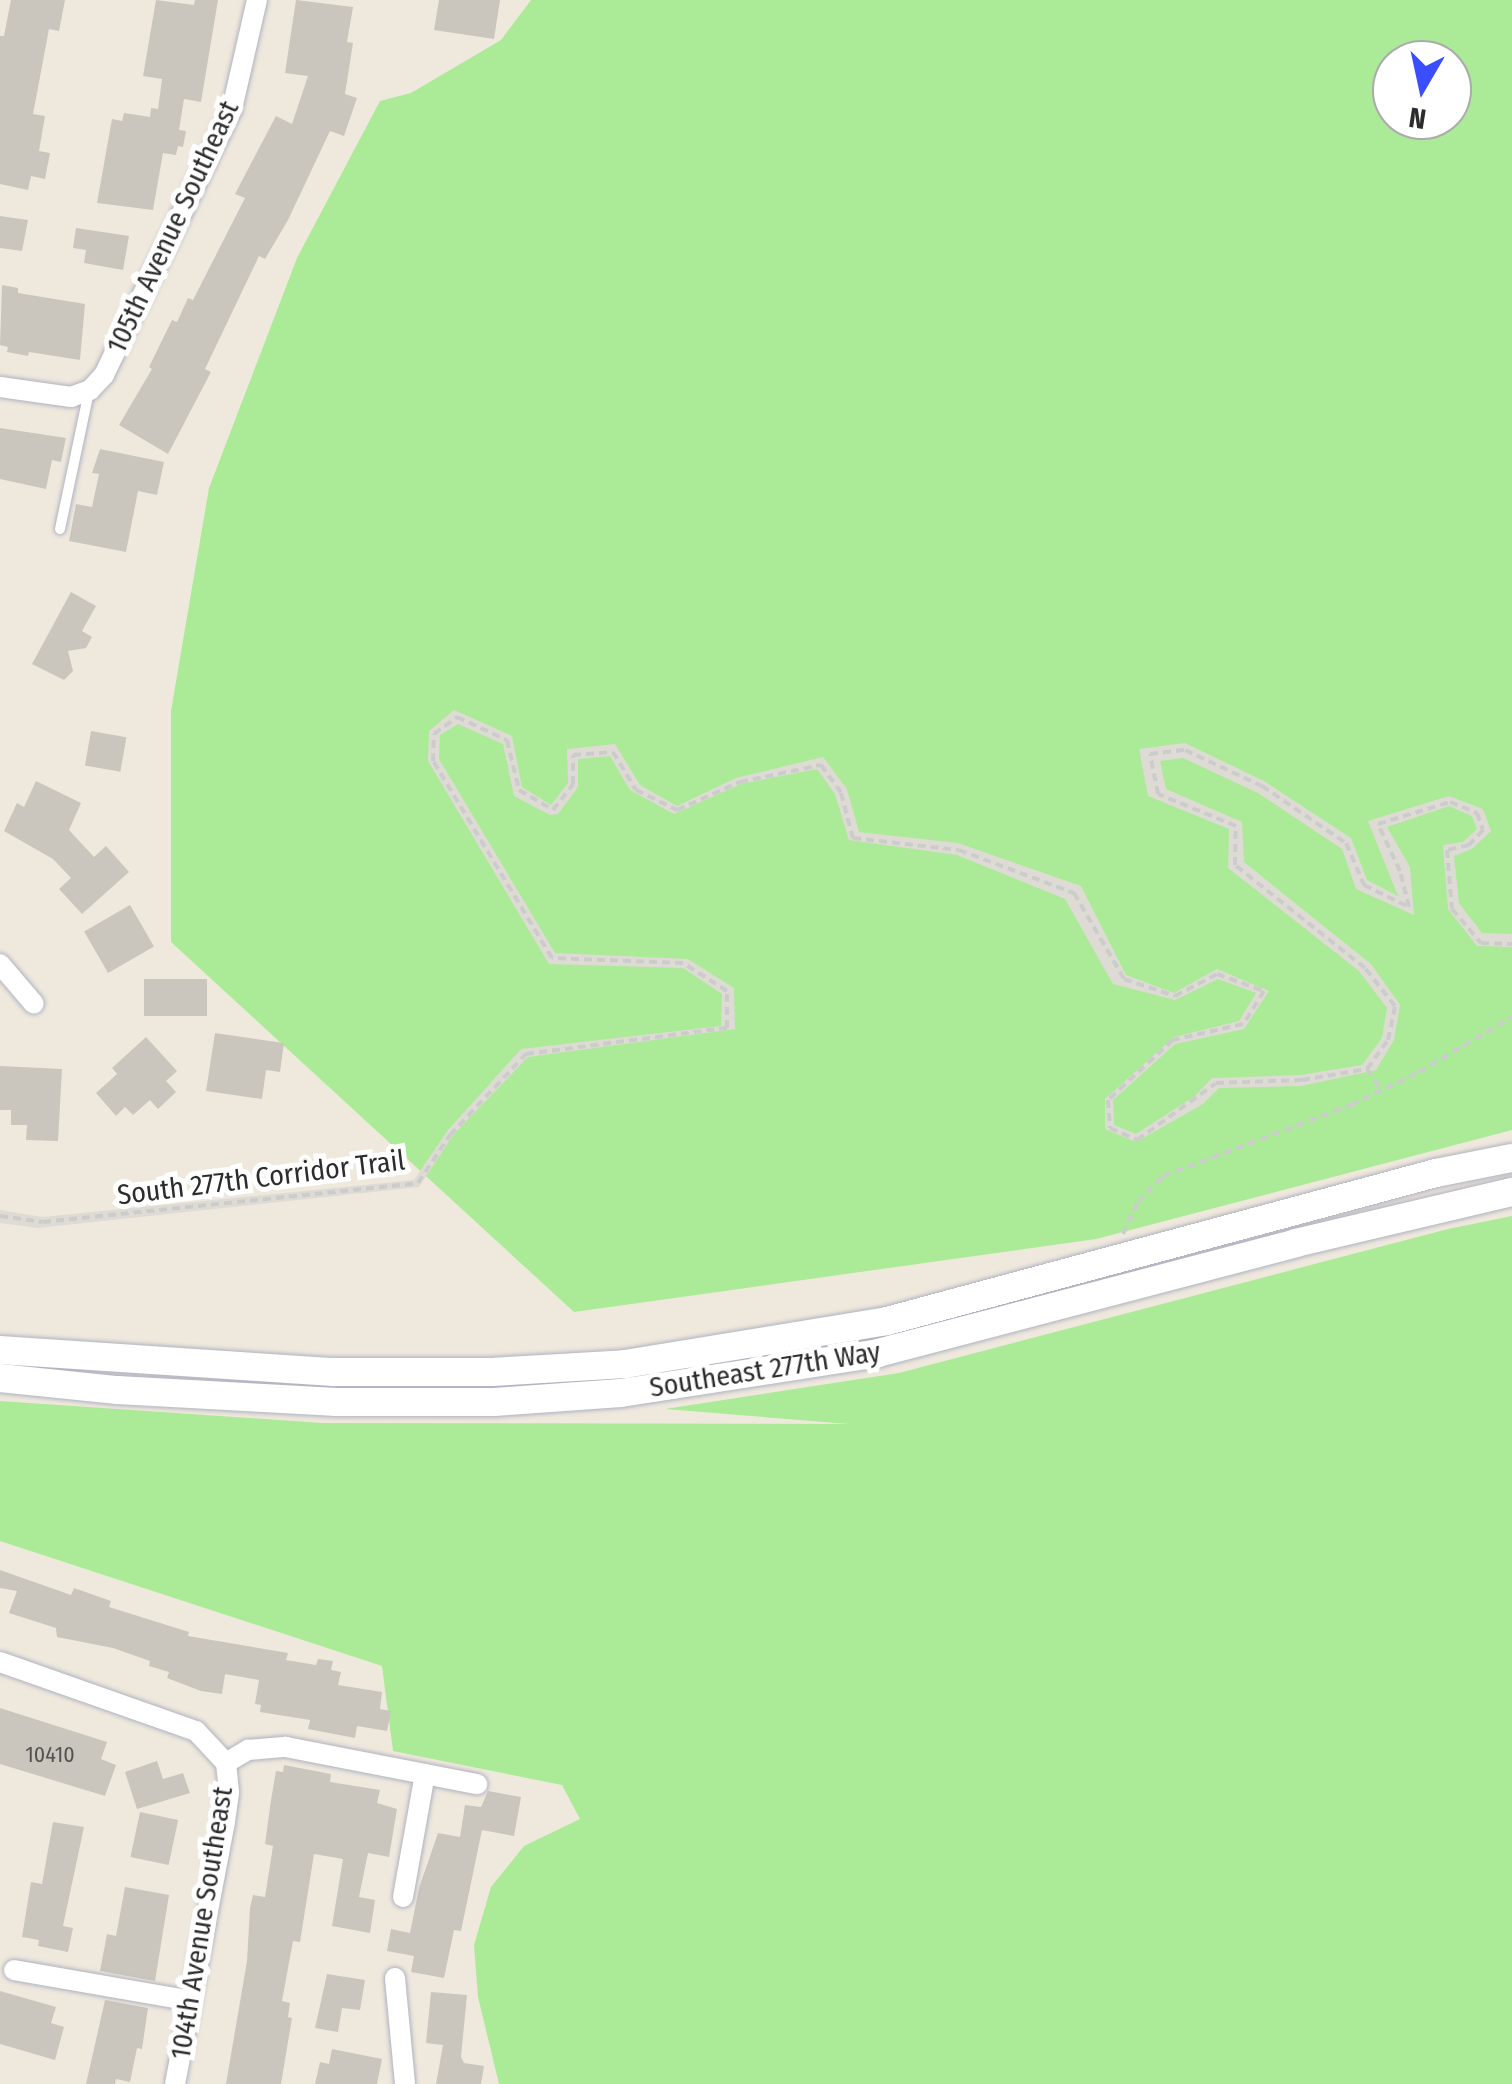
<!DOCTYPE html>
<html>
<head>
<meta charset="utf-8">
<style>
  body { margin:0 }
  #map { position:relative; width:1512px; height:2084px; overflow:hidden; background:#efe9dd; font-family:"Fira Sans Condensed",sans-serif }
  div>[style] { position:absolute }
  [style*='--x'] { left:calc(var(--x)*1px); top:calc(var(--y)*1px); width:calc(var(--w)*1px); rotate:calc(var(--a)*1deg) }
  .green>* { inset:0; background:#abea96 }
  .plaza>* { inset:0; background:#dedbd5 }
  .building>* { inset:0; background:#cac6bd; transform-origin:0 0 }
  .path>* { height:4px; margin-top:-2px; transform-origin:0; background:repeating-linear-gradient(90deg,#ccc 0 8px,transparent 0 13px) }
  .roads { filter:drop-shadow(0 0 2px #b1b2c1) drop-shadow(0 0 2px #b1b2c1) }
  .service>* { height:10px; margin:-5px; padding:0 5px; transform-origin:5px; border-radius:5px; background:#fff }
  .minor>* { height:20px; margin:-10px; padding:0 10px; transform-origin:10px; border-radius:10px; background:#fff }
  .secondary>* { height:28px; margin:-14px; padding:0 14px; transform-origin:14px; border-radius:14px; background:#fff }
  span { translate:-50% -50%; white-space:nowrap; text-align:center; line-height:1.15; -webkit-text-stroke:10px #fff; paint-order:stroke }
  .number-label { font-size:22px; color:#545250 }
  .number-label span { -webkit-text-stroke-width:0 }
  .street-label { font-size:28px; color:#2c2c2c }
  .north { position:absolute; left:1372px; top:40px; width:100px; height:100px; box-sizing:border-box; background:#fff; border:2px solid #ababab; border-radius:50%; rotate:189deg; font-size:28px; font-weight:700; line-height:40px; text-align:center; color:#2c2c2c }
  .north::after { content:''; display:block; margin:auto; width:35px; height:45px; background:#3a4dff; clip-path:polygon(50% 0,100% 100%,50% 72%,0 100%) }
</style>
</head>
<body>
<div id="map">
  <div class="green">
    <i style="clip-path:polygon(evenodd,531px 0,1512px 0,1512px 1130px,1096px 1239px,574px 1312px,171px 942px,171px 711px,209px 488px,297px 258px,380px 101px,411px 93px,501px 40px,531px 0,1392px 60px,1452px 60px,1452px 120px,1392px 120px,1392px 60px)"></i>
    <i style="clip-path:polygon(1512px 1216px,1512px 2084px,499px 2084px,478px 1997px,474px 1945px,491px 1887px,524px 1846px,580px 1819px,562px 1785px,393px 1751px,382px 1666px,0 1541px,0 1401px,322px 1423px,849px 1424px,665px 1409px,899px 1373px,1448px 1229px)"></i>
  </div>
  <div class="plaza">
    <i style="clip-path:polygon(454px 710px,512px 736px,522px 787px,551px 805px,568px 783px,567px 749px,615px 744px,640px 785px,677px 806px,736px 778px,823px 757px,847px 789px,859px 832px,958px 843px,1081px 886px,1126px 975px,1174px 993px,1217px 969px,1269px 991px,1244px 1029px,1175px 1044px,1113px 1100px,1114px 1125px,1136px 1134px,1195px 1096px,1212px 1078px,1301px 1075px,1362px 1065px,1382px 1038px,1387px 1008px,1359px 971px,1228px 868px,1229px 829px,1148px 796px,1139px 749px,1185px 743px,1264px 781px,1351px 838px,1367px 880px,1398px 896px,1368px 821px,1449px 796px,1483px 809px,1491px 831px,1472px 849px,1454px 856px,1459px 903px,1482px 933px,1512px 934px,1512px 947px,1477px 946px,1448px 909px,1443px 845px,1463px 842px,1477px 829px,1472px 816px,1449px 806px,1387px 827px,1410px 867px,1414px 915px,1356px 889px,1342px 849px,1258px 793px,1183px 758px,1160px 761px,1166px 789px,1242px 822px,1244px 862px,1371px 964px,1400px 1005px,1394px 1040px,1376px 1070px,1301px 1086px,1219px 1088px,1203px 1104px,1136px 1142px,1105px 1129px,1105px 1099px,1174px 1037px,1239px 1021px,1256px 993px,1218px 979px,1175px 1000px,1113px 984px,1065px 899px,957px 855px,849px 840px,835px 794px,817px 769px,741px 784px,674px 814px,630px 790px,610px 756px,578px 759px,578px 787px,558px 814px,550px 815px,514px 796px,503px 744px,458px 724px,440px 735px,439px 759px,555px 953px,688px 959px,734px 988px,735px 1029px,528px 1057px,454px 1134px,419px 1187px,38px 1228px,0 1223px,0 1210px,42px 1217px,414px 1180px,448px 1130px,521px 1049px,721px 1026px,722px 994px,683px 968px,549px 964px,428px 761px,429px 731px)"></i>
  </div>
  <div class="building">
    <i style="clip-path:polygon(11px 0,65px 0,59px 31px,49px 29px,33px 114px,45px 116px,39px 151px,50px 153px,45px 179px,31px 176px,28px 190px,0 184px,0 36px,4px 36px)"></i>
    <i style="clip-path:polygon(156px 0,194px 5px,195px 0,218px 0,201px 102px,184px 99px,179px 130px,186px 131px,183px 147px,178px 146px,176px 155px,163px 153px,153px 210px,97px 203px,112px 119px,122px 121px,124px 113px,150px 117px,151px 108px,158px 109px,162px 79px,143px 76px)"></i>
    <i style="clip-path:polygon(296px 0,353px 7px,347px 42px,353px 43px,345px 94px,357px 98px,344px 136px,330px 131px,288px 220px,265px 259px,259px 256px,205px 369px,211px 372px,168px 454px,119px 425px,152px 369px,149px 367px,172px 320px,177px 322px,188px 298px,193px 300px,245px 198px,235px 194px,276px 116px,292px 124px,308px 76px,285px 73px)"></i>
    <i style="clip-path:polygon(439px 0,500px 0,494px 39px,434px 30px)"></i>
    <i style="clip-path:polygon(0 216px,28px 220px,22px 251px,0 248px)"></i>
    <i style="clip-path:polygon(76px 228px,129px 236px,123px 270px,84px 263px,86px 250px,73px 248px)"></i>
    <i style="clip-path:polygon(2px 285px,18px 288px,18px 293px,85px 304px,80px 360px,29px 352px,28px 356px,7px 352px,8px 347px,0 345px)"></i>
    <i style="clip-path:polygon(0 428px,66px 438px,61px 462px,52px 460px,46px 489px,0 479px)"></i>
    <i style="clip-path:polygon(100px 449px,164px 462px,157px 495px,138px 491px,126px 552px,69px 541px,76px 504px,92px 507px,99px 474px,92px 473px)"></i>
    <i style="clip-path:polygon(71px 592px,96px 606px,82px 631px,92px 637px,86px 648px,68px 651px,73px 671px,64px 680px,32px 664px)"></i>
    <i style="left:91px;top:731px;width:36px;height:35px;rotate:10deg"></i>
    <i style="clip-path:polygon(36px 781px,81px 803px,69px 830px,94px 857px,106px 846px,129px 872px,82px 914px,59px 889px,71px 878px,53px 859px,4px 831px,17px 803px,24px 807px)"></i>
    <i style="left:130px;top:905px;width:48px;height:53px;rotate:60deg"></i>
    <i style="left:144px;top:979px;width:63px;height:37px"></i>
    <i style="clip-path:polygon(215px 1033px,284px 1043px,280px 1072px,266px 1070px,262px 1099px,206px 1091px)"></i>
    <i style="clip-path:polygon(146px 1037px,177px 1071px,166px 1081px,176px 1092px,158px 1109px,150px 1100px,133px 1115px,125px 1107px,116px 1116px,96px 1093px,117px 1074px,112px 1068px)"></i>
    <i style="clip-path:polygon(0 1066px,62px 1069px,58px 1141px,26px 1140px,27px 1125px,11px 1125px,11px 1110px,0 1110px)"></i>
    <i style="clip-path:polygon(0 1570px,71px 1595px,74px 1588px,111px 1601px,109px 1607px,189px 1632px,188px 1636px,288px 1653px,286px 1660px,316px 1665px,318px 1659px,333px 1661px,331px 1670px,341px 1672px,338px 1685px,382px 1692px,380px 1709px,391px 1711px,387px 1731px,357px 1726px,355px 1738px,308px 1729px,310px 1720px,260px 1712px,261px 1705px,255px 1704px,259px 1680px,225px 1674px,222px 1694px,201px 1691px,167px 1678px,169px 1672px,149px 1666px,150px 1661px,113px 1648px,57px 1637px,56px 1628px,9px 1613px,17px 1591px,0 1588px)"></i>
    <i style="clip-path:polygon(0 1708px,107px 1742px,101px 1759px,116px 1765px,105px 1796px,0 1764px)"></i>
    <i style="clip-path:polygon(157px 1761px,163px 1779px,183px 1773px,190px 1793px,137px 1809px,125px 1772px)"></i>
    <i style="clip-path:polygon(284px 1765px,331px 1774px,330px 1782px,380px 1790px,377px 1803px,397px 1809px,389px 1857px,368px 1853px,359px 1897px,375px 1900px,370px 1933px,332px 1926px,343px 1859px,314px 1854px,300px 1942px,293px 1941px,282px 2001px,290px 2003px,288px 2017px,292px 2018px,281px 2084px,226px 2084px,247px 1961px,250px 1908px,253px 1895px,265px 1897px,273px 1846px,265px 1844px,271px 1800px,276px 1771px,283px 1772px)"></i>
    <i style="clip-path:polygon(488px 1791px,521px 1797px,514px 1836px,482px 1830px,461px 1931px,454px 1930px,444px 1978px,411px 1972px,414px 1956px,387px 1951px,391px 1929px,410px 1933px,419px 1888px,438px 1833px,460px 1837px,465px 1805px,481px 1807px)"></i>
    <i style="left:140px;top:1812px;width:39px;height:46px;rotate:12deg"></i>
    <i style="clip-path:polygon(53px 1822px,84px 1827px,63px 1926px,73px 1928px,68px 1952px,38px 1946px,39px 1940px,22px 1937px,31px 1882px,42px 1884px)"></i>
    <i style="clip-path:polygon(125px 1887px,169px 1895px,155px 1981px,100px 1971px,107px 1934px,116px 1936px)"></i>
    <i style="clip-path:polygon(327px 1974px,365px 1980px,360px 2010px,342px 2008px,338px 2032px,315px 2028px)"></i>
    <i style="clip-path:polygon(0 1991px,56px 2007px,51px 2023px,64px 2027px,55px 2060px,0 2044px)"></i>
    <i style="clip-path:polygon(431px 1992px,467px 1995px,461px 2057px,464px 2063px,484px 2066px,481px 2084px,436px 2084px,443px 2045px,426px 2043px)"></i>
    <i style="clip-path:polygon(105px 2000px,148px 2008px,142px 2049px,137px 2048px,130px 2082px,116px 2079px,115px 2084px,86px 2084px)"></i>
    <i style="clip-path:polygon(332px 2049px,382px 2059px,377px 2084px,315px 2084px,320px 2062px,329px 2064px)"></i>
  </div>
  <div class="path">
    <i style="--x:1367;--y:1069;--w:25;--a:56"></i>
    <i style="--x:0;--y:1216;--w:43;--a:7.9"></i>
    <i style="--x:43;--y:1222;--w:377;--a:-5.9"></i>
    <i style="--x:418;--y:1183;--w:58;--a:-56.3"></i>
    <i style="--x:450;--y:1135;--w:111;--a:-46.8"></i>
    <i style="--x:526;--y:1054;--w:203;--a:-7.4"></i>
    <i style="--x:727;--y:1028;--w:37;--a:-90"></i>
    <i style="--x:727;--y:991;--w:52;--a:-147.5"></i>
    <i style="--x:683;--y:963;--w:131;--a:-177.8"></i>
    <i style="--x:552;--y:958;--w:230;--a:-121.1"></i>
    <i style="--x:433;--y:761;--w:27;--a:-88"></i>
    <i style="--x:434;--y:734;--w:29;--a:-36"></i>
    <i style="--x:457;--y:717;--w:55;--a:24.7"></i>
    <i style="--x:507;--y:740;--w:51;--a:76.5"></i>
    <i style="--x:519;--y:790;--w:39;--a:30"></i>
    <i style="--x:553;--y:810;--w:33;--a:-52"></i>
    <i style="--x:573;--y:784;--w:29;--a:-90"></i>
    <i style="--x:573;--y:755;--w:40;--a:-4.3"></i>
    <i style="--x:613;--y:752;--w:44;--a:58.8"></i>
    <i style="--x:636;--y:790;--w:46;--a:26"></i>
    <i style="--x:677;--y:810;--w:69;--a:-24"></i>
    <i style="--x:740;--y:782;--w:83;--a:-11.9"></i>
    <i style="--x:821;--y:765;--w:34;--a:54"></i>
    <i style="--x:841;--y:793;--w:47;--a:75.1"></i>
    <i style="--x:853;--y:838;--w:107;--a:6.5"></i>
    <i style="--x:959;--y:850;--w:123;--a:20.5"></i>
    <i style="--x:1074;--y:893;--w:99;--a:59.8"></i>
    <i style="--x:1124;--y:979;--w:54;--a:18.4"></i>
    <i style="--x:1175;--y:996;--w:47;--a:-27.6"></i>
    <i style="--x:1217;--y:974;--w:50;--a:19.9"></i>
    <i style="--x:1264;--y:991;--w:39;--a:122"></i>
    <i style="--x:1243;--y:1024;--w:72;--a:167.1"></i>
    <i style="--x:1173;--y:1040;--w:88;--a:137.3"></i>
    <i style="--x:1108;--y:1100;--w:28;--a:86"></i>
    <i style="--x:1110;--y:1128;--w:30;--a:24"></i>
    <i style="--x:1137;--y:1140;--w:97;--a:-35.8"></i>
    <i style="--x:1216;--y:1083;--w:86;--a:-2"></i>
    <i style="--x:1302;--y:1080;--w:66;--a:-9.6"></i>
    <i style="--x:1367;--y:1069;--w:36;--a:-54"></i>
    <i style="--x:1388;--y:1040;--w:35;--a:-78"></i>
    <i style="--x:1395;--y:1006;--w:48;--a:-128.3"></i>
    <i style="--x:1365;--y:968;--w:166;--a:-141.6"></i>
    <i style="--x:1235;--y:865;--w:39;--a:-89"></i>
    <i style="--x:1236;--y:826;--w:84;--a:-157.7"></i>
    <i style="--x:1158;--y:794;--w:41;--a:-101.3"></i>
    <i style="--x:1150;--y:754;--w:35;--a:-7"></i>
    <i style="--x:1185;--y:750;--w:85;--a:25.1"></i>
    <i style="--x:1262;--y:786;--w:102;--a:34.2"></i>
    <i style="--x:1346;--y:843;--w:46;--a:66.8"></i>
    <i style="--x:1364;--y:885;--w:50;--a:26.1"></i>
    <i style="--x:1409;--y:907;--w:37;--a:-104"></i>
    <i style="--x:1400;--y:871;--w:52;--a:-115.1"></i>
    <i style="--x:1378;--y:824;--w:75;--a:-17"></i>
    <i style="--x:1450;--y:802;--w:29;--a:22"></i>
    <i style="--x:1477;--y:813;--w:18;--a:71"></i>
    <i style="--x:1483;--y:830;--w:21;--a:133"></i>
    <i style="--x:1469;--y:845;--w:23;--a:167"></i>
    <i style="--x:1447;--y:850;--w:59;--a:85.2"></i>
    <i style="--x:1452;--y:909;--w:45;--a:49.5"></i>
    <i style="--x:1481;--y:943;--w:31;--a:2"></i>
    <i style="--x:1123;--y:1234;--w:35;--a:-65"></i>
    <i style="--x:1138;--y:1202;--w:36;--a:-46"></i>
    <i style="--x:1163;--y:1176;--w:201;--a:-20.7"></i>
    <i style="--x:1351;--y:1105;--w:76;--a:-25.9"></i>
    <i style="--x:1419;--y:1072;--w:108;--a:-30.6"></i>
  </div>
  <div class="roads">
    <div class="service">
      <i style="--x:60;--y:529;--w:141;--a:-78.1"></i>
    </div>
    <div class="minor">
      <i style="--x:0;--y:387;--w:72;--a:8"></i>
      <i style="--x:71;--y:397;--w:20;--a:-20"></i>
      <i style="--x:90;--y:390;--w:21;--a:-47"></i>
      <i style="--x:104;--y:375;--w:295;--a:-64.3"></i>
      <i style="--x:232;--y:109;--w:112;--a:-77.1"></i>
      <i style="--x:0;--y:964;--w:52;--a:49.6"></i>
      <i style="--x:0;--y:1662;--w:208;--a:19.4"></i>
      <i style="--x:196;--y:1731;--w:44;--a:46.8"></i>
      <i style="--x:226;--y:1763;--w:30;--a:84"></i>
      <i style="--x:229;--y:1793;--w:29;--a:98"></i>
      <i style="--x:225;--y:1822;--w:267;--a:100.8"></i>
      <i style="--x:226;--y:1763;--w:26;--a:-31"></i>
      <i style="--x:248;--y:1750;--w:38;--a:-5"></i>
      <i style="--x:286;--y:1747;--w:195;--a:11"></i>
      <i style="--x:403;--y:1897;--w:125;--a:-79.9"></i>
      <i style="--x:14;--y:1970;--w:180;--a:9.9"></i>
      <i style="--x:395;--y:1978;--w:106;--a:84.6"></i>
    </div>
    <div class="secondary">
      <i style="--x:0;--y:1350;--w:334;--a:3.8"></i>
      <i style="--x:333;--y:1372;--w:159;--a:0"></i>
      <i style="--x:492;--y:1372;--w:133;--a:-3.4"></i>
      <i style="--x:625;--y:1364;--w:266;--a:-9.3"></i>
      <i style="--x:887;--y:1321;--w:569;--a:-15.09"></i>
      <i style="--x:1436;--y:1173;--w:77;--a:-11.2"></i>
      <i style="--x:0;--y:1378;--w:118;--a:5.9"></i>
      <i style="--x:117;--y:1390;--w:220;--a:3.1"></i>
      <i style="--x:337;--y:1402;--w:157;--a:0"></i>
      <i style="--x:494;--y:1402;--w:127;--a:-4.1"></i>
      <i style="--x:621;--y:1393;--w:260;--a:-8.8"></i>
      <i style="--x:878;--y:1353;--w:432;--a:-14.7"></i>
      <i style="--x:1296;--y:1243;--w:222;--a:-13.3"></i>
    </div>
  </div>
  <div class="number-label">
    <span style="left:50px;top:1755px">10410</span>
  </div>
  <div class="street-label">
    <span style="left:173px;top:227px;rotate:-65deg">105th Avenue Southeast</span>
    <span style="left:261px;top:1178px;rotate:-7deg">South 277th Corridor Trail</span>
    <span style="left:765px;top:1370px;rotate:-9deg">Southeast 277th Way</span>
    <span style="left:202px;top:1923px;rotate:-81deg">104th Avenue Southeast</span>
  </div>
  <div class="north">N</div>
</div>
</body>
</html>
